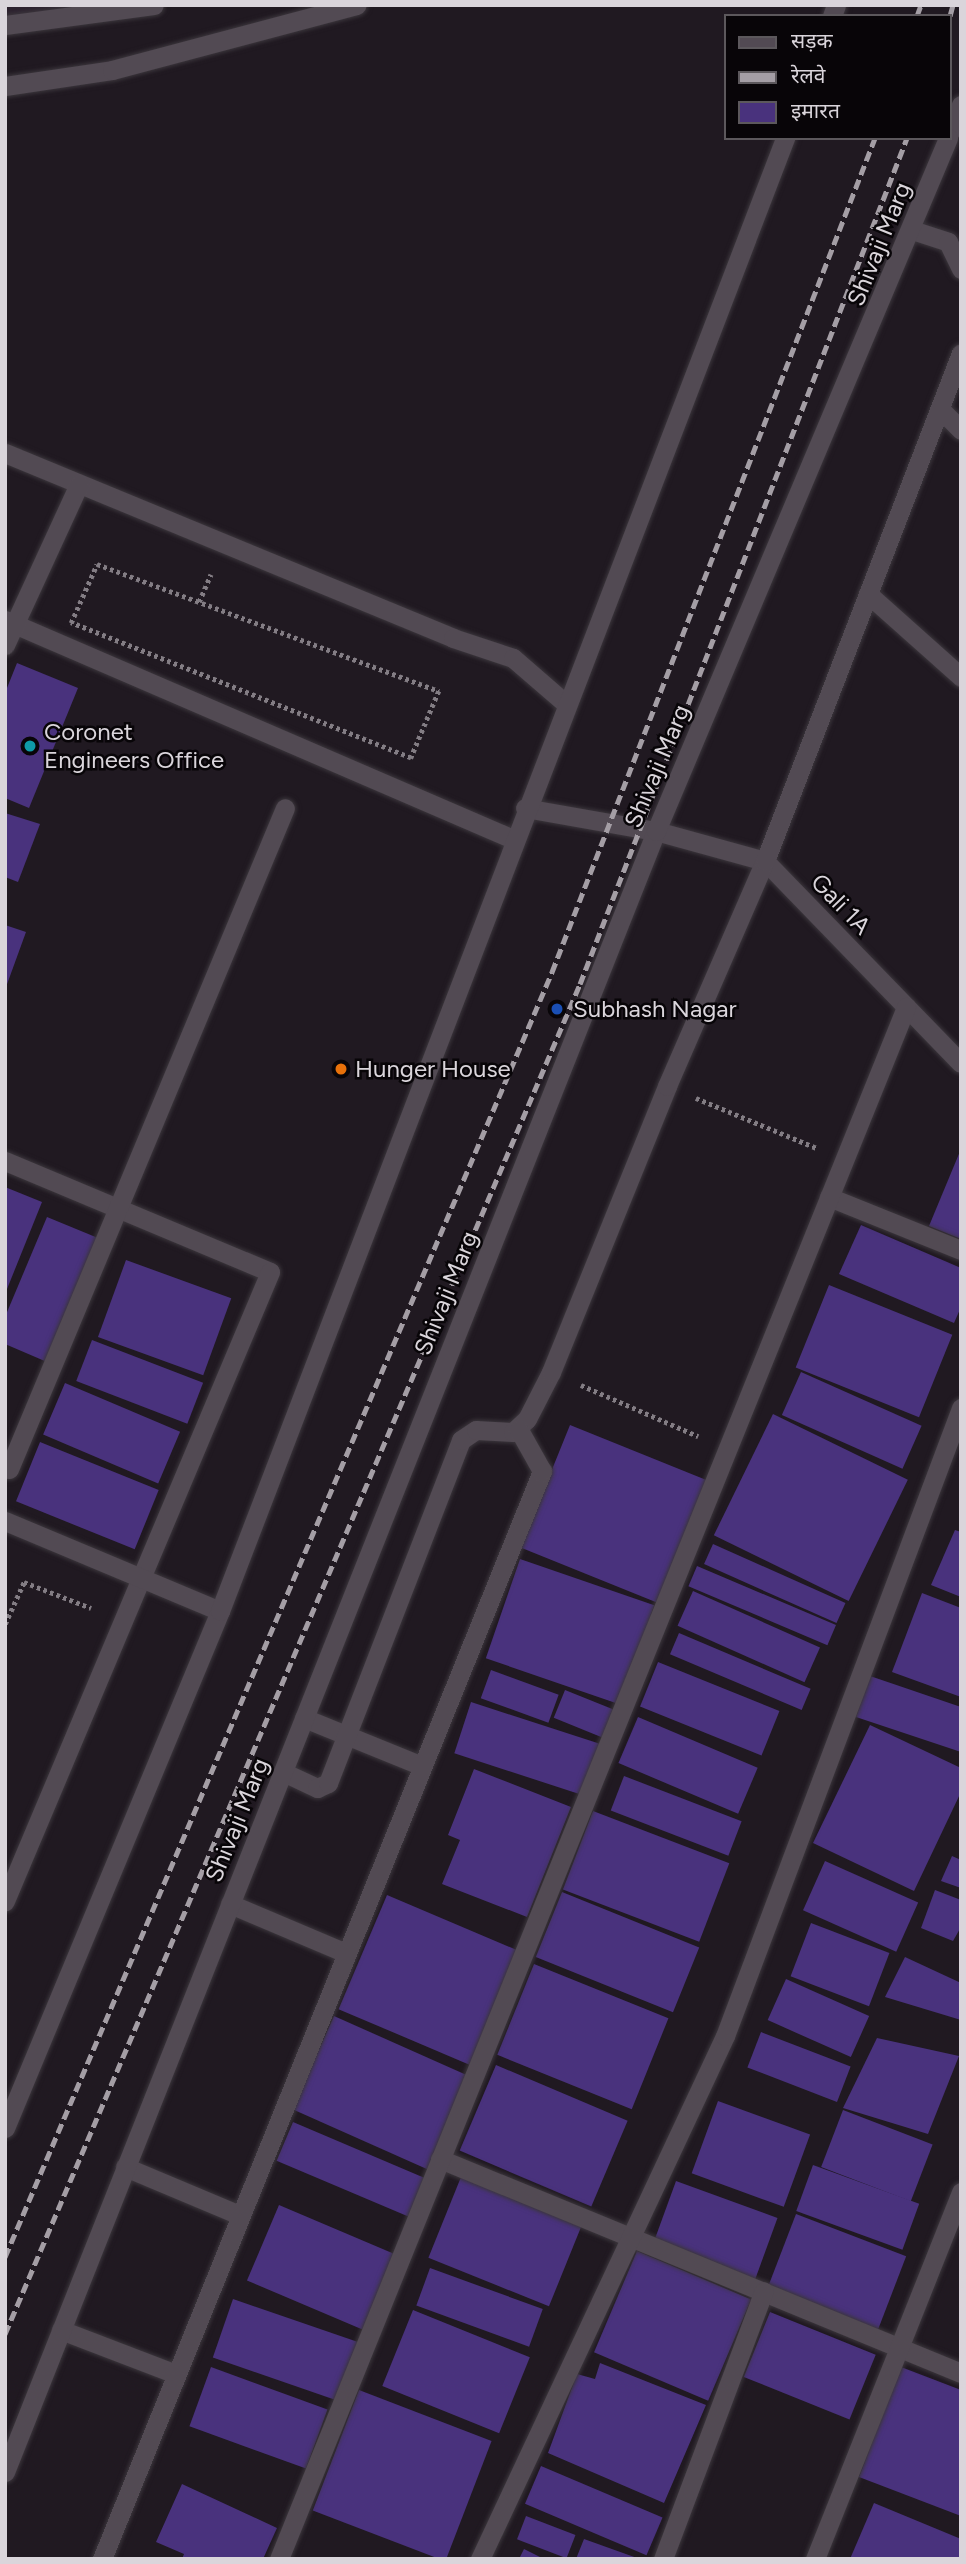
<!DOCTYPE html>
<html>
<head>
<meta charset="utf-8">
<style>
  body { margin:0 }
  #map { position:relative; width:966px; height:2564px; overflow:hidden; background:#201921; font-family:Figtree,"Noto Sans Devanagari",sans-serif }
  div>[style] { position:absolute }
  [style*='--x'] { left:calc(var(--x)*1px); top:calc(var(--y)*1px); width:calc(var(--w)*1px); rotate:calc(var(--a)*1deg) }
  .built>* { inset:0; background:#2d222f }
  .building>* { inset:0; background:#49327d; transform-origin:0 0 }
  .path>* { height:4.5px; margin-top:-2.25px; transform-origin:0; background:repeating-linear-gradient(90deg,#837d84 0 3.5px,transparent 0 7px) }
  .roads { filter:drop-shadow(0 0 2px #3b363c) drop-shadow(0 0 2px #3b363c) }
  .service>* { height:19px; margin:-9.5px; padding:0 9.5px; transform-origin:9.5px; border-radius:9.5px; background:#524a53 }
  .minor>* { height:19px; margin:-9.5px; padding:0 9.5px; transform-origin:9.5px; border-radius:9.5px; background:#524a53 }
  .secondary>* { height:19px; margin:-9.5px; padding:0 9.5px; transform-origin:9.5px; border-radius:9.5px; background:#524a53 }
  .rail>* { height:5px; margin-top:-2.5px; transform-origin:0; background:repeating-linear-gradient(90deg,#a49ea5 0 10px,transparent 0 15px) }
  .dots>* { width:19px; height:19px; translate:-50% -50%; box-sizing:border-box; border:4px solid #080508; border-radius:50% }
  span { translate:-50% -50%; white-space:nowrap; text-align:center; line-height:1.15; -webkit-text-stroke:5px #080508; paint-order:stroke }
  .street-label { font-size:24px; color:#dad5db }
  .poi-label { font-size:24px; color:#dad5db }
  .left { translate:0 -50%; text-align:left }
  .frame { position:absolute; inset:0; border:7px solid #dad5db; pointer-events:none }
  .legend { position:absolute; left:724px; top:14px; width:228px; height:126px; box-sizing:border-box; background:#080508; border:2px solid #5c585c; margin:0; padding:9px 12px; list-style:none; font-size:21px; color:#dad5db }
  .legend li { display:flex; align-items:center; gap:14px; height:35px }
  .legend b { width:35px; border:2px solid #5c585c }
</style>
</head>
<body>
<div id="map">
  <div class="built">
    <i style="clip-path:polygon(5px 5px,90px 5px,5px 18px)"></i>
  </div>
  <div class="building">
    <i style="clip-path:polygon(17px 663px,78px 688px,29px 808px,5px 798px,5px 693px)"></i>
    <i style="clip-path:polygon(5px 813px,40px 824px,18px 882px,5px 877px)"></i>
    <i style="clip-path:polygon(5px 925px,26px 932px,6px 987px,5px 987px)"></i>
    <i style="clip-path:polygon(961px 1149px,961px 1239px,929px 1226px)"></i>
    <i style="clip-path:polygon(5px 1187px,42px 1202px,5px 1294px)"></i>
    <i style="clip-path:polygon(47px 1217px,98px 1238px,47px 1362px,5px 1344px,5px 1317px)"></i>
    <i style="clip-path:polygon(861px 1225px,961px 1268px,961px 1307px,954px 1323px,839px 1274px)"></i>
    <i style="left:126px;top:1260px;width:112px;height:82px;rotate:20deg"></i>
    <i style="left:829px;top:1285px;width:133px;height:89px;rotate:22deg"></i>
    <i style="left:92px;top:1340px;width:119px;height:44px;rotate:21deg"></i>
    <i style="left:801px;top:1372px;width:132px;height:47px;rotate:24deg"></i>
    <i style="left:65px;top:1383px;width:125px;height:56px;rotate:23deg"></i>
    <i style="left:773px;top:1414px;width:150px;height:135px;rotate:26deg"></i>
    <i style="left:570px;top:1425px;width:149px;height:132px;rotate:22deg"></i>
    <i style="left:40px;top:1442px;width:128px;height:64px;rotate:22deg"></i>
    <i style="clip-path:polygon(955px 1530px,961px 1532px,961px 1597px,931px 1585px)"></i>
    <i style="left:713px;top:1544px;width:145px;height:22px;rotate:24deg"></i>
    <i style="left:520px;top:1559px;width:142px;height:105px;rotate:19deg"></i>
    <i style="left:697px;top:1566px;width:151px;height:22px;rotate:23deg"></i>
    <i style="left:693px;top:1591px;width:139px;height:38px;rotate:24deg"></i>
    <i style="clip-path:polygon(922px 1593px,961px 1608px,961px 1697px,892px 1672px)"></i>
    <i style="left:679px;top:1633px;width:143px;height:23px;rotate:23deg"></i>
    <i style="left:658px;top:1662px;width:131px;height:48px;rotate:22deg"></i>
    <i style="left:491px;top:1670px;width:72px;height:30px;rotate:20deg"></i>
    <i style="clip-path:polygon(870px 1676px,961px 1707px,961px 1752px,856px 1717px)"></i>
    <i style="left:565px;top:1690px;width:57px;height:30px;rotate:22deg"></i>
    <i style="left:471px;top:1702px;width:137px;height:54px;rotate:18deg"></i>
    <i style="left:638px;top:1717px;width:130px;height:50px;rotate:23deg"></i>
    <i style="clip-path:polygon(870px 1725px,961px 1768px,961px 1792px,914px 1891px,813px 1843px)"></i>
    <i style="clip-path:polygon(474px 1769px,571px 1807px,527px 1917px,442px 1884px,460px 1840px,448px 1835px)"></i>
    <i style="left:624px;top:1776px;width:126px;height:37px;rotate:21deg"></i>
    <i style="left:593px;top:1811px;width:146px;height:84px;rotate:21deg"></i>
    <i style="clip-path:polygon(952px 1856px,961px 1860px,961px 1888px,941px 1881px)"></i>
    <i style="left:825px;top:1861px;width:102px;height:54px;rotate:24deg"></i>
    <i style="clip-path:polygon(935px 1890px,961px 1900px,961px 1927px,953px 1941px,921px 1928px)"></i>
    <i style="left:562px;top:1892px;width:148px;height:70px;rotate:22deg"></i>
    <i style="left:387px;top:1895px;width:144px;height:124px;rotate:23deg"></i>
    <i style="left:811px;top:1923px;width:84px;height:57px;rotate:21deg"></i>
    <i style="clip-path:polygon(905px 1957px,961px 1983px,961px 2020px,885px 1997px)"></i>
    <i style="left:534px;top:1964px;width:145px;height:98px;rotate:22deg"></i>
    <i style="left:786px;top:1979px;width:91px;height:45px;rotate:24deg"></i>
    <i style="left:334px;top:2016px;width:150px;height:102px;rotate:24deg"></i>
    <i style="left:761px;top:2032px;width:96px;height:38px;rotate:21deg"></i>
    <i style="clip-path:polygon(877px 2038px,959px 2056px,928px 2134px,843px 2108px)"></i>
    <i style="left:496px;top:2065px;width:143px;height:93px;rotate:23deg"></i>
    <i style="left:718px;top:2101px;width:98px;height:77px;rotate:20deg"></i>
    <i style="left:843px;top:2110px;width:96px;height:61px;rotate:21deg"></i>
    <i style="left:293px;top:2122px;width:145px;height:42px;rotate:23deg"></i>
    <i style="left:813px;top:2165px;width:113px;height:49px;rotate:20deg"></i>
    <i style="left:461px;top:2177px;width:130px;height:87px;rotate:22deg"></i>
    <i style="left:676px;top:2181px;width:108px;height:66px;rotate:20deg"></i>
    <i style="left:279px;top:2205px;width:128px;height:82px;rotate:23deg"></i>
    <i style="left:796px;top:2214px;width:118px;height:79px;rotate:21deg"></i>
    <i style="left:637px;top:2251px;width:124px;height:110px;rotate:23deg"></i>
    <i style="left:430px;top:2268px;width:120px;height:40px;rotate:20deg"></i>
    <i style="left:233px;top:2299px;width:136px;height:62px;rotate:19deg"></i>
    <i style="left:413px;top:2310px;width:126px;height:82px;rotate:22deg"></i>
    <i style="left:770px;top:2312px;width:114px;height:70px;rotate:22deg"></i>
    <i style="clip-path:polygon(600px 2363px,706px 2405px,664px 2503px,548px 2453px,577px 2374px,595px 2379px)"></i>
    <i style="left:211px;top:2367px;width:124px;height:63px;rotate:20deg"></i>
    <i style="clip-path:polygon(901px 2367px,961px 2390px,961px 2516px,859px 2477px)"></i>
    <i style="left:359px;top:2390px;width:142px;height:129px;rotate:21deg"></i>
    <i style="left:541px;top:2466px;width:132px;height:41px;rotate:23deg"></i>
    <i style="clip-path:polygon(182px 2484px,277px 2528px,263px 2559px,182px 2559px,184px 2554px,156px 2542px)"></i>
    <i style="clip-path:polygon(874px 2503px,961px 2539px,961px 2559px,850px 2559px)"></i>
    <i style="left:526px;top:2516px;width:53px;height:25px;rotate:21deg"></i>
    <i style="clip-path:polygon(584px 2539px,637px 2558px,637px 2559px,576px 2559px)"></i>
    <i style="clip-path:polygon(524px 2549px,544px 2559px,519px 2559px)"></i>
  </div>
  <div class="path">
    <i style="--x:97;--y:564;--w:365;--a:20.4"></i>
    <i style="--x:439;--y:691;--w:73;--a:112.7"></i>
    <i style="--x:411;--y:758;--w:366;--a:-158.3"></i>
    <i style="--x:71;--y:623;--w:64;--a:-66.2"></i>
    <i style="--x:199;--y:602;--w:30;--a:-67"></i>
    <i style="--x:696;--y:1098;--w:131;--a:22.5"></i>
    <i style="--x:581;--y:1385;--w:128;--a:23.6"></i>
    <i style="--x:5;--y:1624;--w:46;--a:-65.7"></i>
    <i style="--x:24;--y:1582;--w:72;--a:21.2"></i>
  </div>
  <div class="roads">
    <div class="service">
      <i style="--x:5;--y:25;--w:150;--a:-7.6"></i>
      <i style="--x:304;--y:1718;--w:127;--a:22.1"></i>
      <i style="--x:283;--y:1772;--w:38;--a:25"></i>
      <i style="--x:317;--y:1788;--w:12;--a:-24"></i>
      <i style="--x:328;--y:1783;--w:368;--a:-68.8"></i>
      <i style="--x:461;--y:1440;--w:18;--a:-34"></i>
      <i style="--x:476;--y:1430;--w:37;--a:3"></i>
      <i style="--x:513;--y:1432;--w:19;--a:-43"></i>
      <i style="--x:527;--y:1419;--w:53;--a:-62.9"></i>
      <i style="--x:551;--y:1372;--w:309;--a:-67.9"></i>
      <i style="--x:230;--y:1904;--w:126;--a:22.9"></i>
      <i style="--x:125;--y:2167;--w:125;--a:22.7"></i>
      <i style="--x:61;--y:2330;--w:123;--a:20.9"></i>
      <i style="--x:102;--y:2559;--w:1174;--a:-67.98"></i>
      <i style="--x:542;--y:1471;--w:47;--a:-119.3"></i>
    </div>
    <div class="minor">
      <i style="--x:5;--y:86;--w:108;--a:-8.5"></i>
      <i style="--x:112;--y:70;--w:253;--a:-14.9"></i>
      <i style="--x:912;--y:230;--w:38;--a:18"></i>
      <i style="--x:948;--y:242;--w:30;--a:64"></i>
      <i style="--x:942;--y:411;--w:27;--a:45"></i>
      <i style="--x:5;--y:453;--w:485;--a:22.4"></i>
      <i style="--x:453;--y:638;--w:63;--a:18.4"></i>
      <i style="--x:513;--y:658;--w:69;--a:40.9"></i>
      <i style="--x:868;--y:594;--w:125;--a:41.7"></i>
      <i style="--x:5;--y:620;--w:553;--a:23.32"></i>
      <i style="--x:5;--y:645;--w:177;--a:-65.3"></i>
      <i style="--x:525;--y:808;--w:133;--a:10"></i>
      <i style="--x:656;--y:831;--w:113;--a:15.4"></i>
      <i style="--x:765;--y:861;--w:281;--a:45.9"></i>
      <i style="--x:667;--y:1086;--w:245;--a:-66.5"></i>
      <i style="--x:765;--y:861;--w:544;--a:-68.9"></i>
      <i style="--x:5;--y:1161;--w:287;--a:22.7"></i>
      <i style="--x:270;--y:1272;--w:683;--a:112.85"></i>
      <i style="--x:829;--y:1197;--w:142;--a:21.9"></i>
      <i style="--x:5;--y:1467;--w:4;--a:27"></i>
      <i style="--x:9;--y:1469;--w:716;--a:-67.34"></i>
      <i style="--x:5;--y:1521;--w:233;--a:22.7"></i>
      <i style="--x:440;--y:2159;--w:563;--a:22.33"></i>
      <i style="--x:279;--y:2559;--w:1674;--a:-68"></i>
      <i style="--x:480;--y:2559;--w:578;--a:-64.9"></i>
      <i style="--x:725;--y:2036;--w:671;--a:-69.4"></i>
      <i style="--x:663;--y:2559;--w:286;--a:-69.4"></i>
      <i style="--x:815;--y:2559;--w:395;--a:-68.3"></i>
    </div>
    <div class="secondary">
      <i style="--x:832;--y:16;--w:12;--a:-70"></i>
      <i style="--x:950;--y:132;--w:29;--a:-68"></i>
      <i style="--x:5;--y:2128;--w:560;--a:-67.42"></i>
      <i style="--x:220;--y:1611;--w:1578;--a:-69.01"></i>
      <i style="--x:5;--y:2472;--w:1765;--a:-68.36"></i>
      <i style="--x:656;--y:831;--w:752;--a:-67.15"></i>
    </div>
  </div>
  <div class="rail">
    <i style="--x:917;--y:16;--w:12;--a:-70"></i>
    <i style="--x:950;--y:16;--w:11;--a:-75"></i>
    <i style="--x:5;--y:2257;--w:1397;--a:-66.94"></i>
    <i style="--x:552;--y:972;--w:894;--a:-68.83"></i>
    <i style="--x:5;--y:2334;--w:1467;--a:-66.93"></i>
    <i style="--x:580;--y:984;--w:907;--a:-68.87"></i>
  </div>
  <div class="dots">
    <i style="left:30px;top:746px;background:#0f9aa8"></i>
    <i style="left:557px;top:1009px;background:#1a4fb4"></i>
    <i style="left:341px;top:1069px;background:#e8710a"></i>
  </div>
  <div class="street-label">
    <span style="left:879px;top:244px;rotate:-68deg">Shivaji Marg</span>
    <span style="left:657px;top:766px;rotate:-67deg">Shivaji Marg</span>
    <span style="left:841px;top:904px;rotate:46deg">Gali 1A</span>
    <span style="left:446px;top:1293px;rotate:-68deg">Shivaji Marg</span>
    <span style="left:237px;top:1820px;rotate:-68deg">Shivaji Marg</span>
  </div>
  <div class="poi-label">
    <span class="left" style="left:44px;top:746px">Coronet<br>Engineers Office</span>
    <span class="left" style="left:573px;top:1009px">Subhash Nagar</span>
    <span class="left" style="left:355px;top:1069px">Hunger House</span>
  </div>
  <div class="frame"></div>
  <ul class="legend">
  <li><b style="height:9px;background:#524a53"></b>सड़क</li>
  <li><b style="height:9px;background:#a49ea5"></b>रेलवे</li>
  <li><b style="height:19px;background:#49327d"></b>इमारत</li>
  </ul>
</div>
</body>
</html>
